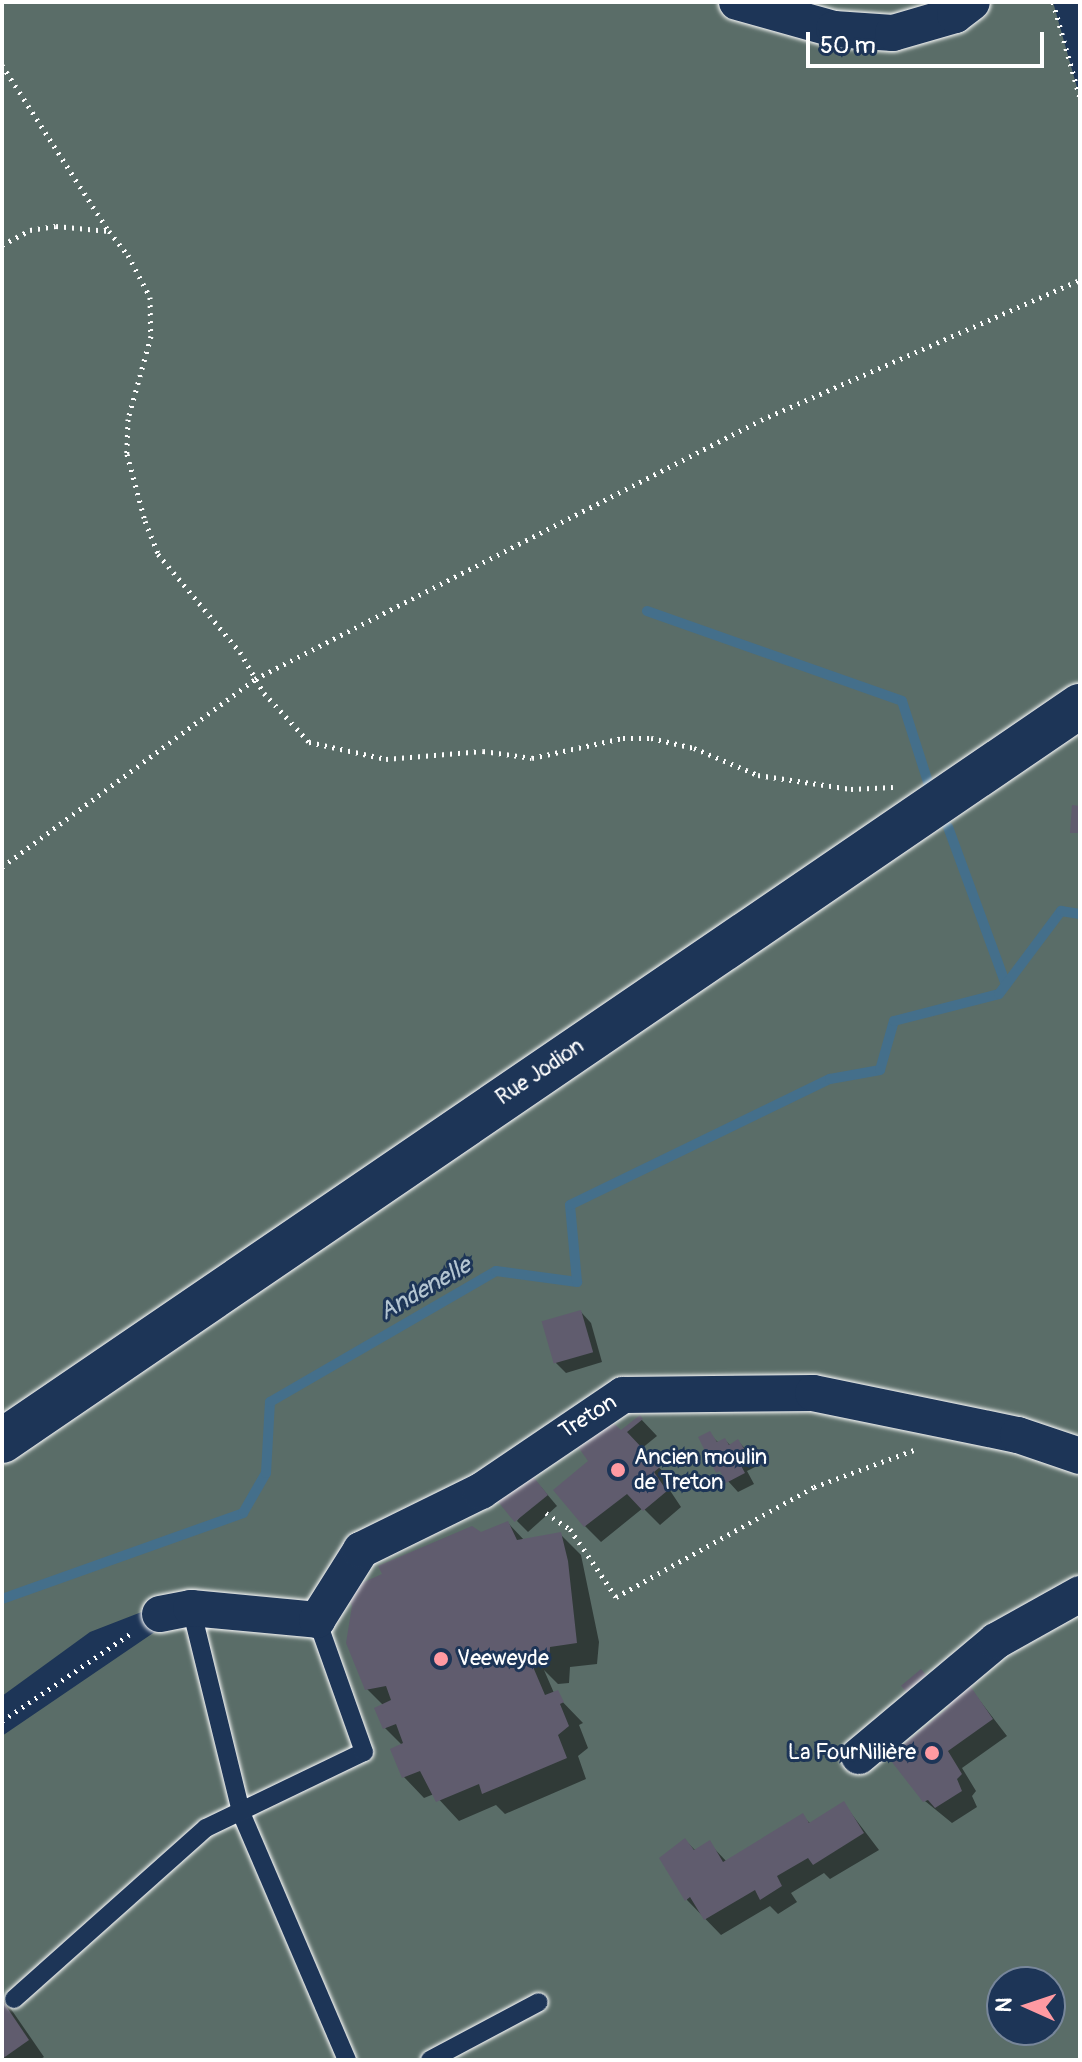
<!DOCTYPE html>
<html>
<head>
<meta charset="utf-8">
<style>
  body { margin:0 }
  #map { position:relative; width:1082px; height:2062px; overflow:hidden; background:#1d3557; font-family:Pangolin,sans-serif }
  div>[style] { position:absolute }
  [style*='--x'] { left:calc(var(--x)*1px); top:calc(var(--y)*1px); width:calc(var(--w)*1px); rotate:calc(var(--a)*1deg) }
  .green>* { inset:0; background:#5a6d68 }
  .shadow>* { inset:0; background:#0007 }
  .stream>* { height:10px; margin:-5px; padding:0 5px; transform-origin:5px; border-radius:5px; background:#446f8b }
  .building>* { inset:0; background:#605c6e; transform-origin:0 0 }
  .path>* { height:5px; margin-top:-2.5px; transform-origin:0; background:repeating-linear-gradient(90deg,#fff 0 2px,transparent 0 8px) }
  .roads { filter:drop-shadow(0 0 2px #fff) drop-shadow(0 0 2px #fff) }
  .service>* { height:18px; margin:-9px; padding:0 9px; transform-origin:9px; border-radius:9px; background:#1d3557 }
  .minor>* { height:36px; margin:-18px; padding:0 18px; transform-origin:18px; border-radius:18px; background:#1d3557 }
  .tertiary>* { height:44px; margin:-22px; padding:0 22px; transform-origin:22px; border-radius:22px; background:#1d3557 }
  .dots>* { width:22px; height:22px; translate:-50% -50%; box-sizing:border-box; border:4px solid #1d3557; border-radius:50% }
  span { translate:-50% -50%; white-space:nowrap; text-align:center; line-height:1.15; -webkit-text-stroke:6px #1d3557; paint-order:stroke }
  .street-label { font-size:22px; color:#fff }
  .poi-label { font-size:22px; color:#fff }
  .left { translate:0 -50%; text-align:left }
  .right { translate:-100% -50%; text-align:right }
  .water-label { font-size:24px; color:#b4c5d1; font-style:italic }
  .frame { position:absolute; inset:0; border:4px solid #fff; pointer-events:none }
  .north { position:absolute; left:986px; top:1966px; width:80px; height:80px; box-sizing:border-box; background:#1d3557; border:2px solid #77869a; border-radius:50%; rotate:273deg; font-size:22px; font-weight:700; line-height:32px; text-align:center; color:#fff }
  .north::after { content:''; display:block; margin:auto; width:28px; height:36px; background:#ff9aa2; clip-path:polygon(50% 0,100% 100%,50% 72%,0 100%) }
  .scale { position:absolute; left:806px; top:32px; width:238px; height:36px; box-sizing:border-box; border:4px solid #fff; border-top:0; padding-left:10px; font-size:24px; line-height:28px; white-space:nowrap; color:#fff; -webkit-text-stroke:6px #1d3557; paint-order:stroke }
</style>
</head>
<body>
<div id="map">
  <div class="green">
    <i style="clip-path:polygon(evenodd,2px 2px,1053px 2px,1080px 98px,1080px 2060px,2px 2060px,2px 1736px,162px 1627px,157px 1606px,90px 1632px,2px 1696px,2px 2px,1002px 1982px,1050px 1982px,1050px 2030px,1002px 2030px,1002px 1982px)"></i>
  </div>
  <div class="shadow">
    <i style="clip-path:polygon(581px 1312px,591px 1323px,602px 1362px,566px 1373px,555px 1362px)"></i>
    <i style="clip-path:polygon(640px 1418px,657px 1436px,641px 1449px,675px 1484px,669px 1489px,681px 1507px,660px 1525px,643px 1508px,601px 1542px,585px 1526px,621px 1432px)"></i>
    <i style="clip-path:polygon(709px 1434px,719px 1443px,725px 1440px,731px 1446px,738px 1441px,748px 1452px,757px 1466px,747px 1471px,754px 1484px,738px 1492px,728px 1481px)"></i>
    <i style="clip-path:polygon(541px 1487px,557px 1506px,528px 1532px,517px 1521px)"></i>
    <i style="clip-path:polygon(508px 1523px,525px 1541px,560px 1534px,581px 1555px,599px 1642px,597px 1664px,570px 1667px,569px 1683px,558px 1684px,544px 1670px,554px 1693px,583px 1723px,579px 1725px,588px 1748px,578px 1756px,586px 1779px,505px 1814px,496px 1805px,459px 1821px,434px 1794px,424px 1798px,404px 1777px,403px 1746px,385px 1728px,384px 1706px,367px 1689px,480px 1534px)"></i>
    <i style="clip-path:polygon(964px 1680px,1007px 1736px,962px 1768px,976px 1791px,972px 1796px,977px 1807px,952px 1823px,925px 1801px)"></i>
    <i style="clip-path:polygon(844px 1804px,879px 1850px,830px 1879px,824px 1873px,791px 1893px,797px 1902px,778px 1914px,770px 1906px,721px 1935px,687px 1900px,685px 1840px,696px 1851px,709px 1843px,727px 1862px,802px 1816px,811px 1824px)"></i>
    <i style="clip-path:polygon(2px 1996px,44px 2057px,39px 2060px,2px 2060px)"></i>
  </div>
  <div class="stream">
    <i style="--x:647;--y:611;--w:270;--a:19.4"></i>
    <i style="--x:902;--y:701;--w:88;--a:72.2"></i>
    <i style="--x:948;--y:827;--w:168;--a:69.8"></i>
    <i style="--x:2;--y:1599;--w:256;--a:-19.6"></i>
    <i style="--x:243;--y:1513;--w:46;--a:-60.1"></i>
    <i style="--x:266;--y:1473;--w:71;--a:-86.8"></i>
    <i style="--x:270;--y:1402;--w:261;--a:-30.1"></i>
    <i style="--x:496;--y:1271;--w:82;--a:7.7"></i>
    <i style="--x:577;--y:1282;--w:77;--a:-95.2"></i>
    <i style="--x:570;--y:1205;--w:289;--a:-25.9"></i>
    <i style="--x:830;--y:1079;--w:51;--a:-10.2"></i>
    <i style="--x:880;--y:1070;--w:51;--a:-74.1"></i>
    <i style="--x:894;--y:1021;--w:108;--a:-14.4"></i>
    <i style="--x:999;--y:994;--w:104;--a:-53.2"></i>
    <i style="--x:1061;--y:911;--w:19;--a:9"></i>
  </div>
  <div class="building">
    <i style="clip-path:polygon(1072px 805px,1080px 806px,1080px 833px,1070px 833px)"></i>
    <i style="left:581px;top:1310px;width:44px;height:41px;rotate:74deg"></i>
    <i style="clip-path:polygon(640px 1415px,643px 1419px,627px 1432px,660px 1467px,654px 1472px,667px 1491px,643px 1511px,627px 1494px,584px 1527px,553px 1490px,588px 1461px,576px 1444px,607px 1417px,621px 1430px)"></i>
    <i style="clip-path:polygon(710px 1431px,717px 1442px,725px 1438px,729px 1445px,738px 1439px,748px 1455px,738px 1460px,745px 1473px,726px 1483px,720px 1471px,716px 1473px,698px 1437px)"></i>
    <i style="left:531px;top:1474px;width:27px;height:43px;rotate:51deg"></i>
    <i style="clip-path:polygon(508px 1521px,517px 1540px,561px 1532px,568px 1561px,577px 1643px,550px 1647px,549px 1663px,536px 1664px,534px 1653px,528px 1655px,545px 1695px,558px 1690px,564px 1702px,560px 1704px,569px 1726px,558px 1735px,567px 1758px,482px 1794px,479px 1784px,436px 1802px,420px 1771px,402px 1778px,390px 1749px,403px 1743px,396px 1724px,383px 1729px,374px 1708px,391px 1700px,386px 1686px,365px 1690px,346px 1643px,352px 1606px,346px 1590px,382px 1574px,378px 1566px,472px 1526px,481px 1532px)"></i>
    <i style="left:921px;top:1669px;width:16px;height:26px;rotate:50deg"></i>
    <i style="clip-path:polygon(964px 1677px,993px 1719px,948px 1751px,962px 1774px,957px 1779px,962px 1791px,935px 1808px,928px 1800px,923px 1802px,888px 1757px,949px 1707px,941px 1694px)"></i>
    <i style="clip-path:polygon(844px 1801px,864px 1833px,813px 1865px,808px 1858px,777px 1876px,782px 1886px,760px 1900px,755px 1890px,704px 1920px,690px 1897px,685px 1901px,659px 1858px,685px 1838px,694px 1850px,710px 1840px,723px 1862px,803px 1813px,809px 1823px)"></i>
    <i style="clip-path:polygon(2px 2000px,29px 2040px,2px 2059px)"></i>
  </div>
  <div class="path">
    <i style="--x:1053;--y:2;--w:100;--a:74.3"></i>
    <i style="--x:2;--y:65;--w:196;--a:57.3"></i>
    <i style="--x:2;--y:245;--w:32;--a:-28"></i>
    <i style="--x:30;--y:230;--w:26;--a:-9"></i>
    <i style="--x:56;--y:226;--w:53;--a:5.4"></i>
    <i style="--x:109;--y:231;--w:31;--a:52"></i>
    <i style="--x:128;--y:255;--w:47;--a:62.4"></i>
    <i style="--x:150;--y:297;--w:39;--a:89"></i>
    <i style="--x:151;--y:336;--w:86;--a:105.5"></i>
    <i style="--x:128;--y:419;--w:35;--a:92"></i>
    <i style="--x:127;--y:454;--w:69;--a:75"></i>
    <i style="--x:145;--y:521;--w:35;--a:68"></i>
    <i style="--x:158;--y:554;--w:128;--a:50.1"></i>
    <i style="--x:240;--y:652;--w:48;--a:59.7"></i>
    <i style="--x:264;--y:693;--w:67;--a:47.4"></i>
    <i style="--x:309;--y:742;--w:79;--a:12.4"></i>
    <i style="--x:386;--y:759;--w:97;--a:-4.7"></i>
    <i style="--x:483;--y:751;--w:49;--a:8.1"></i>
    <i style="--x:532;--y:758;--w:93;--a:-12.4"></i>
    <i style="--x:623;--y:738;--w:28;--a:0"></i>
    <i style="--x:651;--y:738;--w:44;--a:13.1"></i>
    <i style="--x:694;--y:748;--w:69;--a:22.9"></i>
    <i style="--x:758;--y:775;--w:94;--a:8.6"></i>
    <i style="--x:851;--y:789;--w:42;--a:-2.7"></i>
    <i style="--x:2;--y:867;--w:315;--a:-36.6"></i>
    <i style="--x:255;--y:679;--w:568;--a:-27.11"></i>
    <i style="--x:761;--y:420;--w:348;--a:-23.7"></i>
    <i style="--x:546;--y:1513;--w:29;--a:34"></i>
    <i style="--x:570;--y:1529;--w:82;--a:55.9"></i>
    <i style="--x:616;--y:1597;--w:227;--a:-29.1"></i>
    <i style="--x:814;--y:1487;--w:107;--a:-20.3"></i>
    <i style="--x:2;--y:1721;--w:158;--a:-34.2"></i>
  </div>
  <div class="roads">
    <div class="service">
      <i style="--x:191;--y:1608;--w:213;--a:76.2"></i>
      <i style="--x:242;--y:1815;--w:267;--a:66.8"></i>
      <i style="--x:14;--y:1999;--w:257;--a:-41.7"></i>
      <i style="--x:206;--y:1828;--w:175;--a:-25.7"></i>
      <i style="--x:364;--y:1752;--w:140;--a:-109.6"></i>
      <i style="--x:430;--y:2060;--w:123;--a:-28"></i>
    </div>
    <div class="minor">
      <i style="--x:737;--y:2;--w:101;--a:15.6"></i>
      <i style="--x:834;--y:29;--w:59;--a:3.9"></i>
      <i style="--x:893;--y:33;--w:65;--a:-16.2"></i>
      <i style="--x:955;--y:15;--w:21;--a:-37"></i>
      <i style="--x:160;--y:1614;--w:32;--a:-11"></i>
      <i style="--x:191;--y:1608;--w:127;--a:5.4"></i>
      <i style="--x:317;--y:1620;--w:83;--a:-57.8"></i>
      <i style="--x:361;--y:1550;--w:134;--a:-26.2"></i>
      <i style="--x:481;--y:1491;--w:171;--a:-34.1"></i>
      <i style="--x:623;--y:1395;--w:190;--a:-0.6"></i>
      <i style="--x:813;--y:1393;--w:209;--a:11.6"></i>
      <i style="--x:1018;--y:1435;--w:65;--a:18.7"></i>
      <i style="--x:859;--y:1756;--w:179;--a:-40"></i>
      <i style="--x:996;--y:1641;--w:96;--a:-29.2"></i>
    </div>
    <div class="tertiary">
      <i style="--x:2;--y:1441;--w:1305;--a:-34.29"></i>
    </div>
  </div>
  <div class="dots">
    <i style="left:618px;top:1470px;background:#ff9aa2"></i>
    <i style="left:441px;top:1659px;background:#ff9aa2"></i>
    <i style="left:932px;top:1753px;background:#ff9aa2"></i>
  </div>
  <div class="street-label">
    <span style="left:540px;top:1072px;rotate:-34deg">Rue Jodion</span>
    <span style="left:588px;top:1417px;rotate:-32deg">Treton</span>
  </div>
  <div class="poi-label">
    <span class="left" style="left:634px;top:1470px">Ancien moulin<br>de Treton</span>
    <span class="left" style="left:457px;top:1659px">Veeweyde</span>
    <span class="right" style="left:916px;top:1753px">La FourNilière</span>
  </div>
  <div class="water-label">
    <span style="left:425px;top:1289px;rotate:-30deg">Andenelle</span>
  </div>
  <div class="frame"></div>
  <div class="north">N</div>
  <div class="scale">50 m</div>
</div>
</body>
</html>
